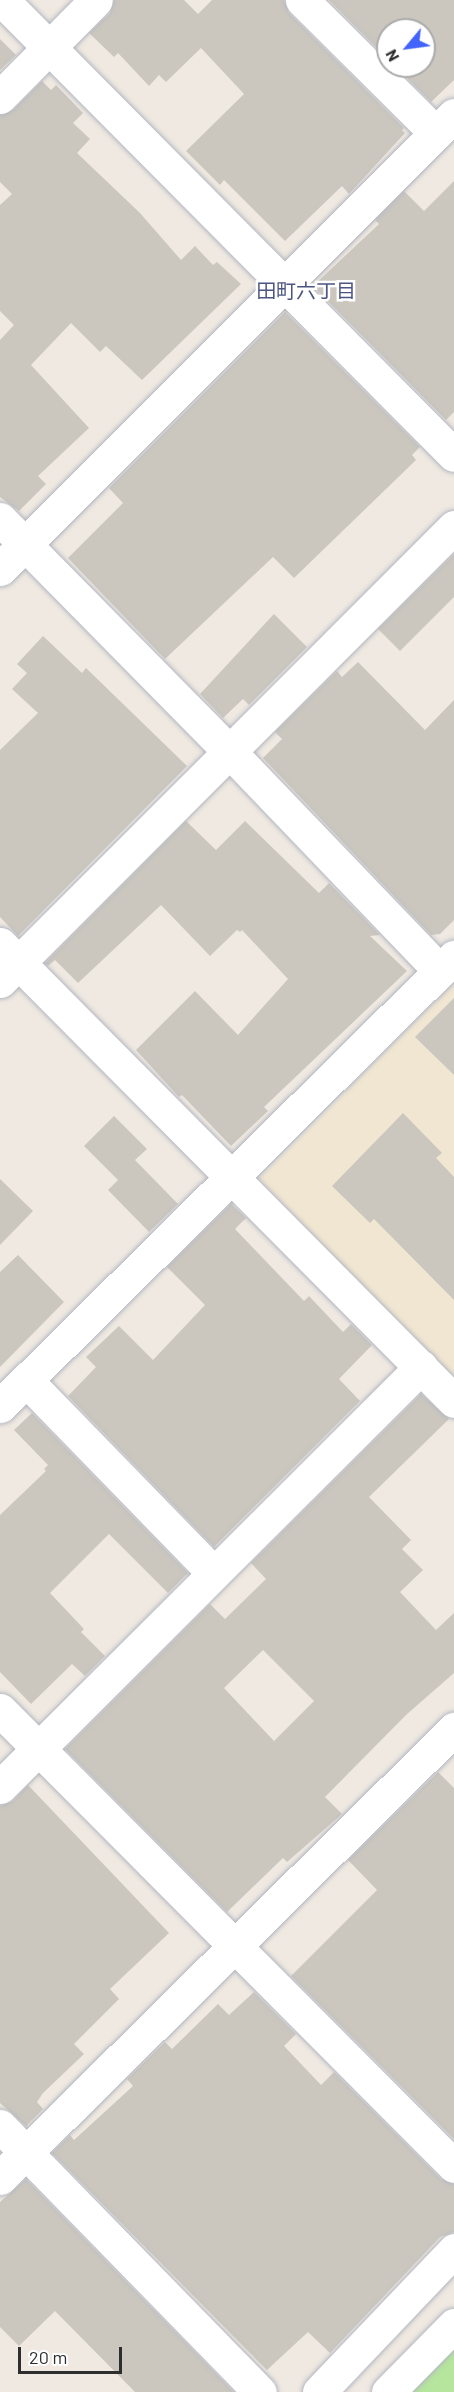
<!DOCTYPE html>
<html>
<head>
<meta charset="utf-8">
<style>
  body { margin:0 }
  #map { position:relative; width:454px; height:2392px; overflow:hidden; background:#efe9e1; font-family:Barlow,"Noto Sans JP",sans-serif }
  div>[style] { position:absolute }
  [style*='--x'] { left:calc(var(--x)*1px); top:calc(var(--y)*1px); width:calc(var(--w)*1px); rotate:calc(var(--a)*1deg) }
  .education>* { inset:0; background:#f0e6d1 }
  .green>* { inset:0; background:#b6e59e }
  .building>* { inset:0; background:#cbc7bf }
  .roads { filter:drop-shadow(0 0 2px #b4b7c1) drop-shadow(0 0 2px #b4b7c1) }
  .street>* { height:33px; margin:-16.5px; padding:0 16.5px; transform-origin:16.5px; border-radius:16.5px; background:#fff }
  span { translate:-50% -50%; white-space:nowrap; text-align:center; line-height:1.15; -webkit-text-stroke:5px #fff; paint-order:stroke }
  .neighbourhood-label { font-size:20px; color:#4d5680 }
  .north { position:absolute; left:376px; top:18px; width:60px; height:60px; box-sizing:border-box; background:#fff; border:2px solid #ababab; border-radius:50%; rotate:241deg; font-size:16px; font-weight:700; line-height:24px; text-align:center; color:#2e2e2e }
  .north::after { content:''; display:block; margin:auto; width:21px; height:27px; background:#4264fb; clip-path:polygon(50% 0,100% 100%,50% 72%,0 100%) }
  .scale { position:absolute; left:18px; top:2347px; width:104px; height:27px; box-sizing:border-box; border:3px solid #2e2e2e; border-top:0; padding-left:8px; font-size:18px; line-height:21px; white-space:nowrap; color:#2e2e2e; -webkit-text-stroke:4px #fff; paint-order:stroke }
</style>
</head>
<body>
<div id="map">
  <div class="education">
    <i style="clip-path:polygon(454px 984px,454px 1377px,259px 1179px)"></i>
  </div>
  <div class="green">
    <i style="clip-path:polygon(454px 2346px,454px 2392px,408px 2392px)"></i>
  </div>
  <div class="building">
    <i style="clip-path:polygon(114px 0,184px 0,198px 14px,212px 0,284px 0,289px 13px,404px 128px,402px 130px,405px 133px,349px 194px,342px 186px,285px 241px,224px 180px,220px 185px,186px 151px,244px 94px,201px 48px,166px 82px,159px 75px,149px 86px,118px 53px,114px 57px,89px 33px,110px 13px)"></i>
    <i style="clip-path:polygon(329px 0,454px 0,454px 80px,431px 102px,395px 66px,424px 66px,424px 30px,388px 30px,388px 59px)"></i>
    <i style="clip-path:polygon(0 39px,16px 55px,0 70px)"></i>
    <i style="clip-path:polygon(42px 81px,51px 90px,56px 85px,83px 113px,73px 123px,90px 139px,77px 153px,140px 213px,181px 260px,195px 246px,213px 265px,217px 262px,241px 284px,142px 380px,106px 346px,100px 352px,71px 323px,31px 365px,89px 428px,38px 476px,46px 484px,19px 511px,0 497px,0 340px,14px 325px,0 311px,0 205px,12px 194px,0 182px,0 115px,13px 110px)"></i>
    <i style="clip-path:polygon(454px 181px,454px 412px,446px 420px,313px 286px,379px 224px,375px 220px,404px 191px,424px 211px)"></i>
    <i style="clip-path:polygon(285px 312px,420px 447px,412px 455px,416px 460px,294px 578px,273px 557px,165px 659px,68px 558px,123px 503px,109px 488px)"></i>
    <i style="clip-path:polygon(454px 554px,454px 597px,400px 651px,378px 629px)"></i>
    <i style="clip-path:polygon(274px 614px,307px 647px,249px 705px,243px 699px,223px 718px,200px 694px)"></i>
    <i style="clip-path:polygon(43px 636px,82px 673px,86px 668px,187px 766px,18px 936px,0 917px,0 750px,38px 713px,12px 689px,27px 673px,17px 664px)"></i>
    <i style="clip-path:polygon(358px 662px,425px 730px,454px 700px,454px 920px,440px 934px,431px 935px,263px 758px,282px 739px,275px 732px,337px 671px,342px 677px)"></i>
    <i style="clip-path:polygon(186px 821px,216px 850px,245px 821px,319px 893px,329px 883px,380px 935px,370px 936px,407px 971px,264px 1107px,268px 1111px,231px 1146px,182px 1095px,179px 1097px,136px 1050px,195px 991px,238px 1035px,288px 979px,242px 930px,240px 932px,237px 930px,210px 956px,161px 905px,78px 983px,55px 960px,48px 966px,45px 963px)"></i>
    <i style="clip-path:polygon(454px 998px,454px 1075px,415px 1037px)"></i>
    <i style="clip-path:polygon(403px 1113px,442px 1153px,436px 1158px,454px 1177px,454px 1300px,374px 1219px,370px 1223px,332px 1186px)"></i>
    <i style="clip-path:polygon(114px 1116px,147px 1149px,135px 1160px,178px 1204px,149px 1232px,108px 1190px,118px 1180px,84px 1146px)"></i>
    <i style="clip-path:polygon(0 1179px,33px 1211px,0 1245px)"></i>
    <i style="clip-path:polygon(231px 1204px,246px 1218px,235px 1229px,304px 1301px,309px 1296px,343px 1332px,351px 1324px,372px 1345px,339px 1379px,360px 1401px,214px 1547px,68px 1396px,96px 1367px,86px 1357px,119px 1326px,153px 1360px,205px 1305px,167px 1267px)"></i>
    <i style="clip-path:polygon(18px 1255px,64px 1302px,0 1367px,0 1272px)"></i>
    <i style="clip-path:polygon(evenodd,421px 1394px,449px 1419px,369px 1497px,411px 1540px,402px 1549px,423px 1570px,400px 1592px,436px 1630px,454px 1613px,454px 1673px,406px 1715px,325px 1797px,342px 1814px,287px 1862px,283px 1858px,227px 1912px,65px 1749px,210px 1604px,225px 1619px,266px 1579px,251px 1563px,421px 1394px,263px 1650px,314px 1701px,274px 1741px,224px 1688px,263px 1650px)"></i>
    <i style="clip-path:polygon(32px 1413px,188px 1573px,168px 1593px,109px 1534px,50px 1593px,84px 1629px,81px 1632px,105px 1656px,85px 1676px,72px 1664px,31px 1704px,0 1672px,0 1515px,46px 1471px,44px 1469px,48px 1465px,14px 1430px)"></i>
    <i style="clip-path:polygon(438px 1772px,454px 1788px,454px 2139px,291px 1976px,377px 1890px,348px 1860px)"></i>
    <i style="clip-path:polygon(28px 1785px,169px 1933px,110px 1989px,119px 1999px,74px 2044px,84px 2054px,43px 2093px,37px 2102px,43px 2109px,26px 2126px,0 2103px,0 1806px,13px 1801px)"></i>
    <i style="clip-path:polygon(254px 1992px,296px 2034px,284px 2046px,321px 2085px,334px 2072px,441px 2179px,454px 2184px,454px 2232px,440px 2237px,330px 2353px,308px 2332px,267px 2370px,52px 2153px,70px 2135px,74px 2140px,133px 2086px,127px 2079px,165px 2042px,172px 2049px,218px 2004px,229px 2015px)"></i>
    <i style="clip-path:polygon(26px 2179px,234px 2392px,135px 2392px,55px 2311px,19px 2346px,0 2327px,0 2202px)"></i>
  </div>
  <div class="roads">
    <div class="street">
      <i style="--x:2;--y:0;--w:641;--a:45.19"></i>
      <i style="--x:302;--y:0;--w:189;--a:44.8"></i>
      <i style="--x:0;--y:97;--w:136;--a:-45.3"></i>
      <i style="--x:0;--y:519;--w:327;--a:45.4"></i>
      <i style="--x:230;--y:752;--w:303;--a:46.2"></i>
      <i style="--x:0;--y:569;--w:642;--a:-45"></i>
      <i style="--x:0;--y:944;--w:644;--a:45.19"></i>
      <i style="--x:0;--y:981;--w:642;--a:-45"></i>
      <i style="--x:26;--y:1380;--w:269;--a:45.8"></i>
      <i style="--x:0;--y:1406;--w:639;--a:-44.68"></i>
      <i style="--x:0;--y:1710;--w:643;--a:45.13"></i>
      <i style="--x:0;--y:1787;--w:595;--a:-44.93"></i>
      <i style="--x:0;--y:2126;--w:372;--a:45.7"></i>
      <i style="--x:0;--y:2178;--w:639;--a:-44.68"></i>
      <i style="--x:319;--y:2392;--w:196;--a:-46.4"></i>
      <i style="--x:388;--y:2392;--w:94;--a:-45.4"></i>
    </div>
  </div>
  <div class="neighbourhood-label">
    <span style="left:306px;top:290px">田町六丁目</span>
  </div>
  <div class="north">N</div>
  <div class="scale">20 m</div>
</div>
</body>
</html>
